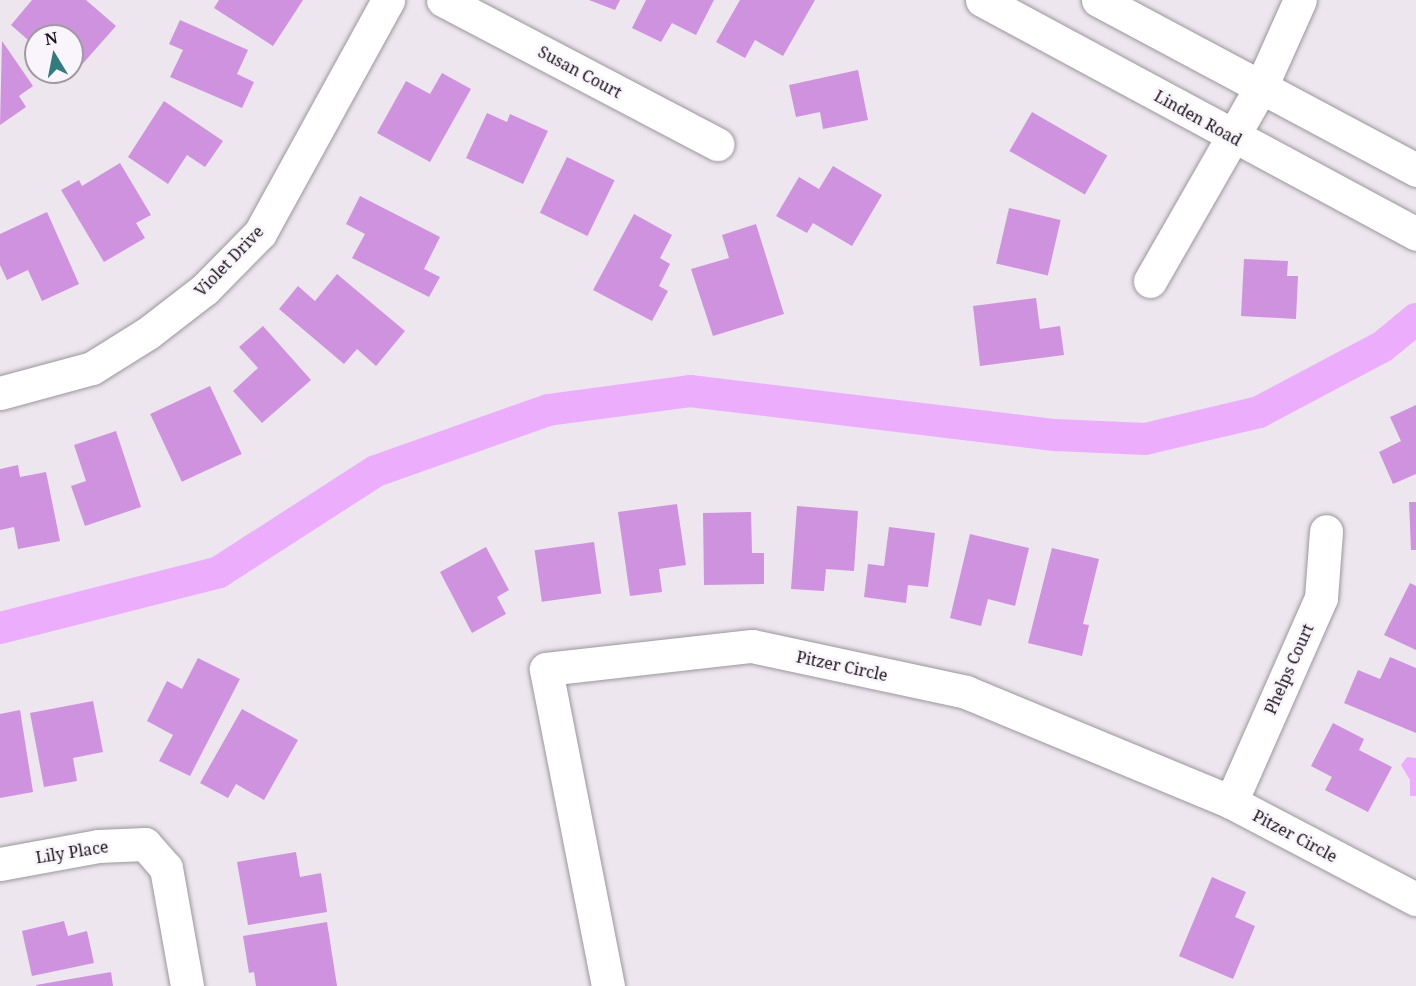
<!DOCTYPE html>
<html>
<head>
<meta charset="utf-8">
<style>
  body { margin:0 }
  #map { position:relative; width:1416px; height:986px; overflow:hidden; background:#ede6ee; font-family:"Noto Serif",serif }
  div>[style] { position:absolute }
  [style*='--x'] { left:calc(var(--x)*1px); top:calc(var(--y)*1px); width:calc(var(--w)*1px); rotate:calc(var(--a)*1deg) }
  .water>* { inset:0; background:#ecaefc }
  .canal>* { height:32px; margin:-16px; padding:0 16px; transform-origin:16px; border-radius:16px; background:#ecaefc }
  .building>* { inset:0; background:#cf92de; transform-origin:0 0 }
  .roads { filter:drop-shadow(0 0 2px #9c969d) drop-shadow(0 0 2px #9c969d) }
  .street>* { height:33px; margin:-16.5px; padding:0 16.5px; transform-origin:16.5px; border-radius:16.5px; background:#fff }
  .secondary>* { height:33px; margin:-16.5px; padding:0 16.5px; transform-origin:16.5px; border-radius:16.5px; background:#fff }
  span { translate:-50% -50%; white-space:nowrap; text-align:center; line-height:1.15; -webkit-text-stroke:5px #faf4fc; paint-order:stroke }
  .street-label { font-size:16px; color:#181619 }
  .north { position:absolute; left:24px; top:24px; width:60px; height:60px; box-sizing:border-box; background:#faf4fc; border:2px solid #a09ba1; border-radius:50%; rotate:350deg; font-size:16px; font-weight:700; line-height:24px; text-align:center; color:#181619 }
  .north::after { content:''; display:block; margin:auto; width:21px; height:27px; background:#327c7f; clip-path:polygon(50% 0,100% 100%,50% 72%,0 100%) }
</style>
</head>
<body>
<div id="map">
  <div class="water">
    <i style="clip-path:polygon(1407px 757px,1416px 758px,1416px 796px,1410px 796px,1410px 780px,1401px 765px)"></i>
  </div>
  <div class="canal">
    <i style="--x:0;--y:628;--w:226;--a:-14.3"></i>
    <i style="--x:219;--y:572;--w:187;--a:-32.8"></i>
    <i style="--x:376;--y:471;--w:182;--a:-19.5"></i>
    <i style="--x:548;--y:410;--w:143;--a:-7.6"></i>
    <i style="--x:690;--y:391;--w:369;--a:6.9"></i>
    <i style="--x:1056;--y:435;--w:89;--a:2.6"></i>
    <i style="--x:1145;--y:439;--w:117;--a:-13.3"></i>
    <i style="--x:1259;--y:412;--w:139;--a:-27.9"></i>
    <i style="--x:1382;--y:347;--w:44;--a:-39.5"></i>
  </div>
  <div class="building">
    <i style="clip-path:polygon(32px 0,86px 0,116px 26px,71px 77px,65px 72px,72px 72px,72px 36px,36px 36px,36px 47px,11px 25px)"></i>
    <i style="clip-path:polygon(219px 0,303px 0,273px 46px,214px 8px)"></i>
    <i style="clip-path:polygon(589px 0,620px 0,615px 10px)"></i>
    <i style="clip-path:polygon(646px 0,714px 0,696px 35px,672px 23px,661px 42px,632px 28px)"></i>
    <i style="clip-path:polygon(740px 0,815px 0,783px 56px,755px 40px,745px 58px,716px 42px)"></i>
    <i style="clip-path:polygon(180px 20px,248px 50px,237px 74px,254px 82px,242px 108px,170px 77px,183px 50px,169px 44px)"></i>
    <i style="clip-path:polygon(2px 41px,33px 86px,19px 96px,26px 107px,0 125px)"></i>
    <i style="clip-path:polygon(858px 70px,868px 120px,823px 129px,820px 112px,796px 117px,789px 85px)"></i>
    <i style="clip-path:polygon(442px 73px,471px 89px,430px 162px,377px 133px,406px 81px,430px 94px)"></i>
    <i style="clip-path:polygon(164px 101px,223px 141px,205px 167px,187px 155px,168px 184px,128px 157px)"></i>
    <i style="left:1032px;top:112px;width:87px;height:45px;rotate:30deg"></i>
    <i style="clip-path:polygon(487px 113px,507px 122px,510px 114px,548px 131px,523px 184px,466px 158px)"></i>
    <i style="left:567px;top:157px;width:53px;height:62px;rotate:26deg"></i>
    <i style="clip-path:polygon(120px 163px,151px 215px,136px 223px,145px 238px,104px 262px,61px 190px,79px 180px,82px 186px)"></i>
    <i style="clip-path:polygon(833px 166px,882px 195px,852px 246px,813px 223px,807px 233px,776px 216px,799px 177px,819px 189px)"></i>
    <i style="clip-path:polygon(360px 196px,440px 237px,424px 269px,440px 277px,429px 297px,352px 258px,365px 234px,346px 224px)"></i>
    <i style="left:1009px;top:208px;width:53px;height:57px;rotate:13deg"></i>
    <i style="clip-path:polygon(47px 212px,79px 284px,42px 301px,28px 270px,7px 280px,0 265px,0 234px)"></i>
    <i style="clip-path:polygon(634px 214px,672px 235px,660px 258px,670px 264px,659px 286px,668px 291px,652px 321px,593px 290px)"></i>
    <i style="clip-path:polygon(756px 224px,784px 314px,713px 336px,691px 269px,729px 258px,722px 235px)"></i>
    <i style="clip-path:polygon(1244px 259px,1288px 261px,1287px 276px,1298px 276px,1296px 319px,1241px 316px)"></i>
    <i style="clip-path:polygon(337px 274px,405px 331px,376px 366px,357px 349px,344px 364px,279px 309px,298px 286px,315px 301px)"></i>
    <i style="clip-path:polygon(1036px 298px,1040px 329px,1060px 326px,1064px 355px,980px 366px,973px 306px)"></i>
    <i style="clip-path:polygon(263px 326px,311px 380px,262px 423px,233px 391px,258px 368px,239px 347px)"></i>
    <i style="left:210px;top:386px;width:75px;height:66px;rotate:65deg"></i>
    <i style="clip-path:polygon(1416px 405px,1416px 474px,1393px 484px,1379px 452px,1401px 441px,1390px 417px)"></i>
    <i style="clip-path:polygon(116px 431px,141px 507px,85px 526px,71px 486px,86px 481px,74px 445px)"></i>
    <i style="clip-path:polygon(18px 465px,20px 477px,46px 472px,60px 541px,18px 549px,14px 527px,0 530px,0 469px)"></i>
    <i style="clip-path:polygon(1409px 502px,1416px 502px,1416px 550px,1411px 550px)"></i>
    <i style="clip-path:polygon(677px 504px,686px 565px,659px 569px,662px 592px,630px 596px,618px 512px)"></i>
    <i style="clip-path:polygon(797px 506px,858px 511px,854px 571px,826px 569px,824px 591px,791px 589px)"></i>
    <i style="clip-path:polygon(751px 512px,752px 553px,764px 553px,764px 584px,704px 585px,703px 513px)"></i>
    <i style="clip-path:polygon(889px 527px,935px 533px,928px 587px,908px 585px,906px 603px,864px 597px,868px 564px,884px 566px)"></i>
    <i style="clip-path:polygon(970px 534px,1029px 548px,1015px 606px,988px 599px,981px 626px,950px 618px)"></i>
    <i style="left:594px;top:542px;width:52px;height:60px;rotate:82deg"></i>
    <i style="clip-path:polygon(486px 547px,509px 590px,497px 597px,506px 614px,472px 633px,440px 572px)"></i>
    <i style="clip-path:polygon(1052px 548px,1099px 559px,1083px 624px,1089px 625px,1082px 656px,1028px 643px)"></i>
    <i style="clip-path:polygon(1410px 583px,1416px 586px,1416px 650px,1384px 635px)"></i>
    <i style="clip-path:polygon(1390px 657px,1416px 668px,1416px 733px,1344px 703px,1358px 670px,1380px 679px)"></i>
    <i style="clip-path:polygon(198px 658px,240px 679px,190px 776px,159px 761px,173px 735px,147px 721px,167px 681px,182px 689px)"></i>
    <i style="clip-path:polygon(93px 701px,103px 752px,73px 758px,77px 781px,44px 787px,30px 713px)"></i>
    <i style="clip-path:polygon(242px 709px,298px 740px,264px 800px,236px 784px,228px 798px,200px 783px)"></i>
    <i style="clip-path:polygon(20px 710px,33px 792px,0 798px,0 714px)"></i>
    <i style="clip-path:polygon(1333px 723px,1364px 739px,1359px 750px,1392px 767px,1368px 812px,1325px 790px,1332px 777px,1311px 766px)"></i>
    <i style="clip-path:polygon(296px 852px,300px 877px,321px 873px,327px 912px,248px 925px,237px 862px)"></i>
    <i style="clip-path:polygon(1212px 877px,1246px 892px,1235px 917px,1255px 926px,1233px 979px,1179px 956px)"></i>
    <i style="clip-path:polygon(64px 921px,68px 936px,87px 931px,94px 963px,32px 976px,22px 931px)"></i>
    <i style="clip-path:polygon(327px 922px,337px 986px,256px 986px,254px 972px,249px 973px,243px 936px)"></i>
    <i style="clip-path:polygon(111px 972px,113px 986px,36px 986px,36px 985px)"></i>
  </div>
  <div class="roads">
    <div class="street">
      <i style="--x:443;--y:0;--w:310;--a:27.7"></i>
      <i style="--x:1150;--y:281;--w:224;--a:-60.2"></i>
      <i style="--x:1261;--y:87;--w:95;--a:-65.9"></i>
      <i style="--x:0;--y:393;--w:95;--a:-15.2"></i>
      <i style="--x:92;--y:368;--w:66;--a:-32"></i>
      <i style="--x:148;--y:333;--w:72;--a:-37.7"></i>
      <i style="--x:205;--y:289;--w:78;--a:-45.5"></i>
      <i style="--x:260;--y:233;--w:266;--a:-61.2"></i>
      <i style="--x:1231;--y:802;--w:223;--a:-66.2"></i>
      <i style="--x:1321;--y:598;--w:67;--a:-85.7"></i>
      <i style="--x:0;--y:864;--w:100;--a:-10.4"></i>
      <i style="--x:98;--y:846;--w:47;--a:-2.4"></i>
      <i style="--x:145;--y:844;--w:32;--a:49"></i>
      <i style="--x:166;--y:868;--w:120;--a:79.9"></i>
      <i style="--x:608;--y:986;--w:323;--a:-101.1"></i>
      <i style="--x:546;--y:669;--w:207;--a:-6.4"></i>
      <i style="--x:752;--y:646;--w:219;--a:12.1"></i>
      <i style="--x:966;--y:692;--w:287;--a:22.5"></i>
      <i style="--x:1231;--y:802;--w:209;--a:27.7"></i>
    </div>
    <div class="secondary">
      <i style="--x:982;--y:0;--w:493;--a:28.3"></i>
      <i style="--x:1098;--y:0;--w:361;--a:28.1"></i>
    </div>
  </div>
  <div class="street-label">
    <span style="left:580px;top:72px;rotate:28deg">Susan Court</span>
    <span style="left:1198px;top:118px;rotate:29deg">Linden Road</span>
    <span style="left:229px;top:261px;rotate:-46deg">Violet Drive</span>
    <span style="left:842px;top:666px;rotate:12deg">Pitzer Circle</span>
    <span style="left:1289px;top:669px;rotate:-66deg">Phelps Court</span>
    <span style="left:1295px;top:836px;rotate:28deg">Pitzer Circle</span>
    <span style="left:72px;top:852px;rotate:-9deg">Lily Place</span>
  </div>
  <div class="north">N</div>
</div>
</body>
</html>
